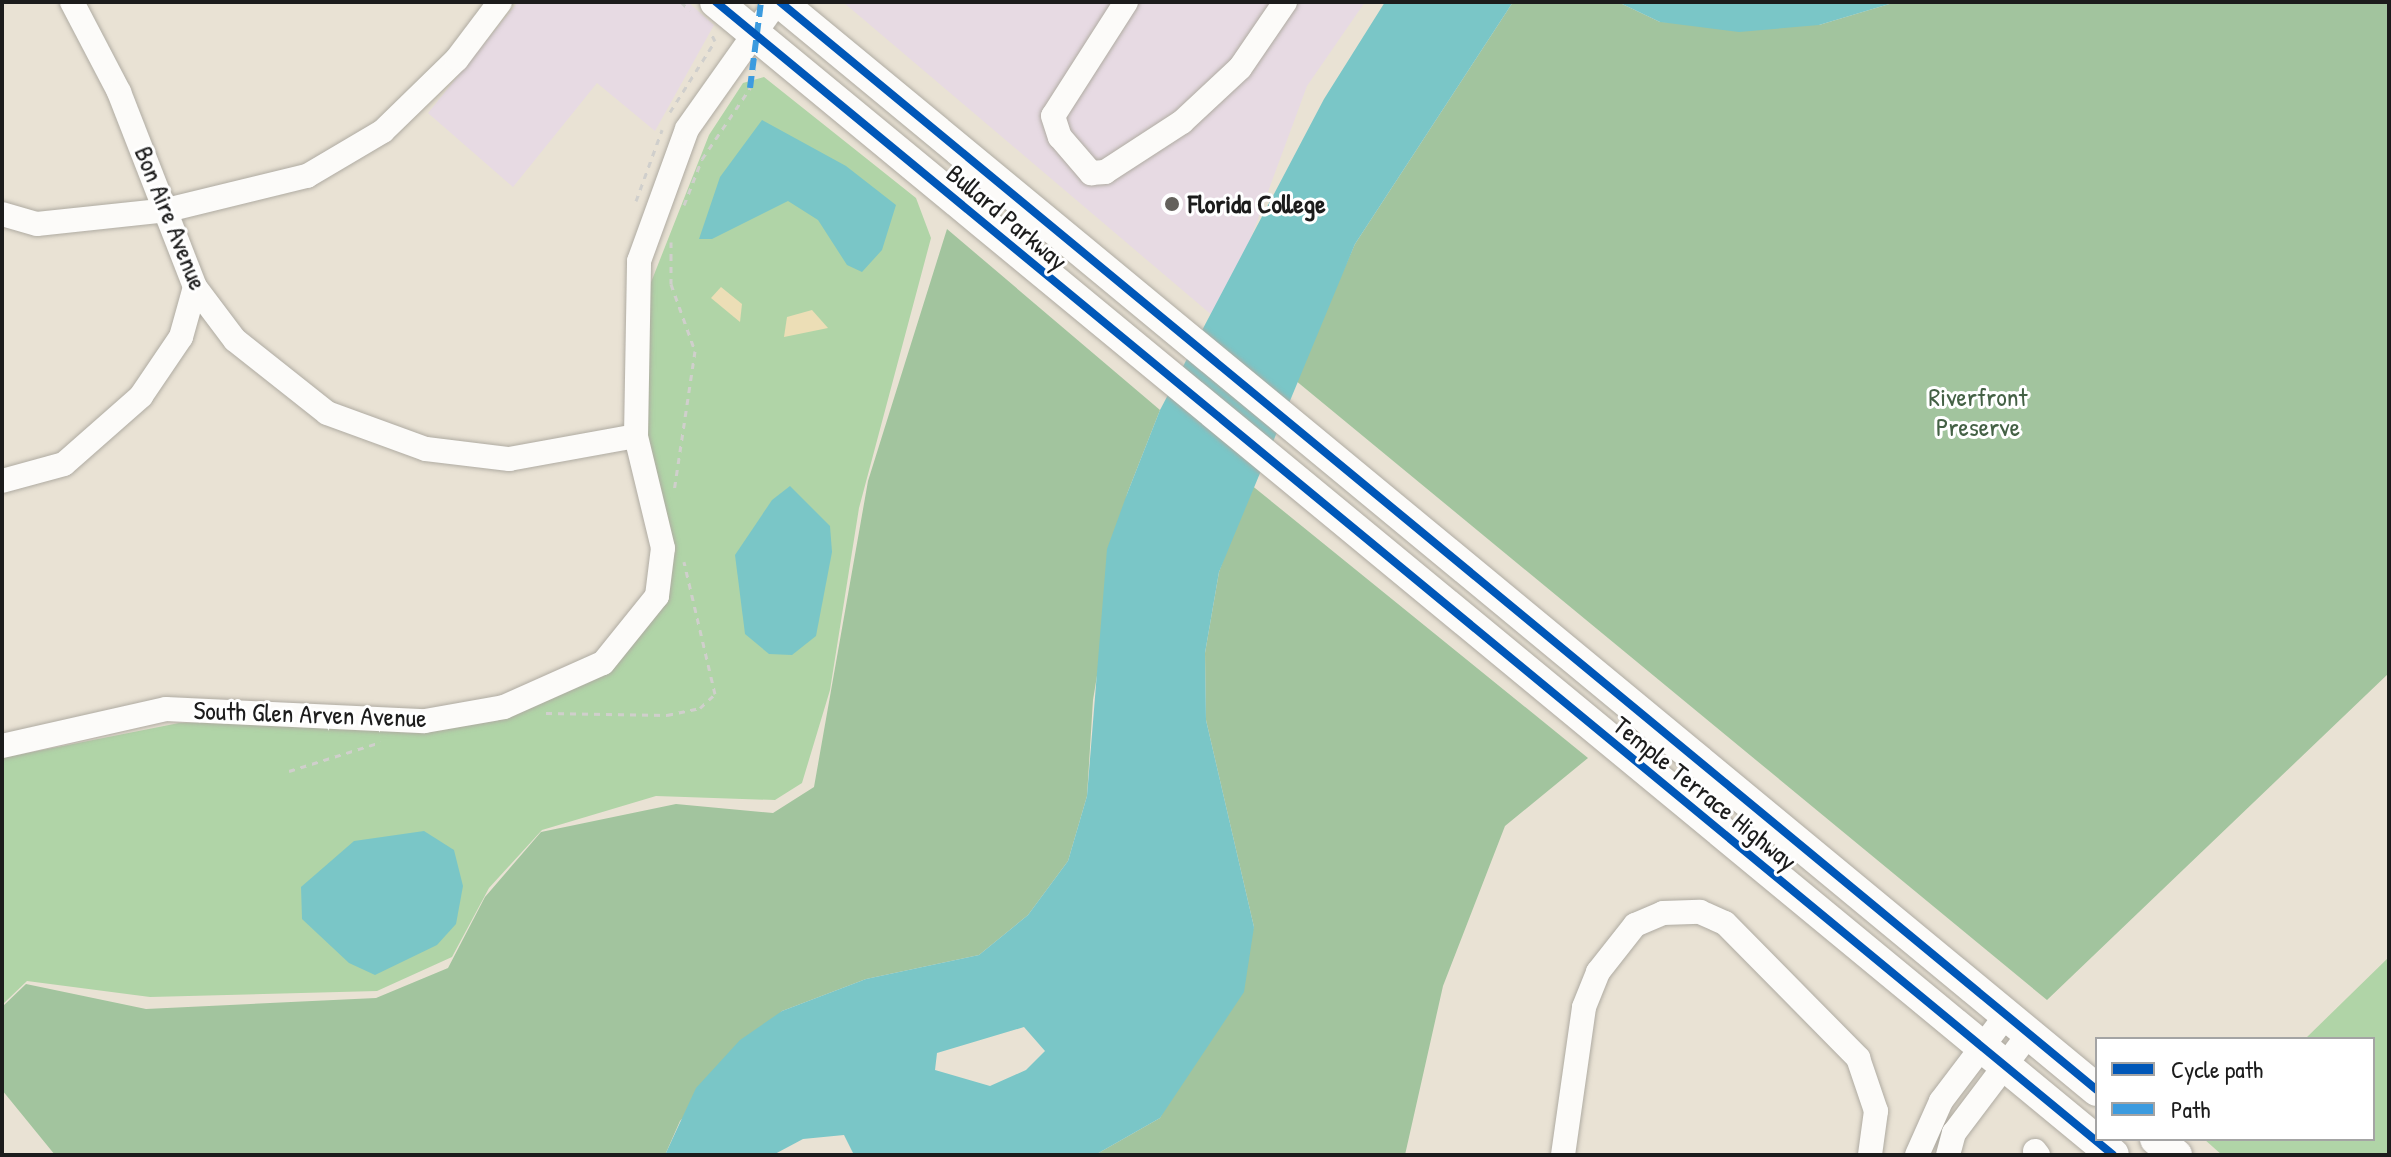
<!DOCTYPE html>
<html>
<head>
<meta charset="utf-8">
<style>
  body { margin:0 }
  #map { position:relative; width:2391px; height:1157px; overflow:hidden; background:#e9e2d4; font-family:"Patrick Hand",sans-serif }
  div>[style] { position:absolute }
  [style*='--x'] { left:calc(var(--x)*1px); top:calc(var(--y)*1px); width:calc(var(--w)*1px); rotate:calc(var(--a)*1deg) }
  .built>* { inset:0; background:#e7dae3 }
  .green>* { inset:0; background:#b0d4a7 }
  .forest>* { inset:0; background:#a2c49e }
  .sand>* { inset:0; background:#ecdeb6 }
  .water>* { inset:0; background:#7ac6c7 }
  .path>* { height:3px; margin-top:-1.5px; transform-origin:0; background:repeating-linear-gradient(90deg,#d0cfcc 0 6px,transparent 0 12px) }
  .roads { filter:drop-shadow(0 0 2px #afaba2) drop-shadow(0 0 2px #afaba2) }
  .minor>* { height:24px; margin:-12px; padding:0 12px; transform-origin:12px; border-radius:12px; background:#fcfbf9 }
  .major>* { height:32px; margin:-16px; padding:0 16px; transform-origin:16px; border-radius:16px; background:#fcfbf9 }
  .quiet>* { height:6px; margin-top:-3px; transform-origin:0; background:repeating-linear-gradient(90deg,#3c9bdf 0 12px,transparent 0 18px) }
  .cycleway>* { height:8px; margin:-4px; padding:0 4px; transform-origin:4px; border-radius:4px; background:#0057b8 }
  .dots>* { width:22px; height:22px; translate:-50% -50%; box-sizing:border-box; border:4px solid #fff; border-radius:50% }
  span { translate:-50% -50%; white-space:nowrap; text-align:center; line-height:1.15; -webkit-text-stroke:6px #fff; paint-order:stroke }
  .poi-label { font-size:26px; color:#1c1c1c; font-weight:700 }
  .left { translate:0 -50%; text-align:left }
  .street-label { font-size:26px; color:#1c1c1c }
  .park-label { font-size:26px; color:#446145 }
  .frame { position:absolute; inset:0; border:4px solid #1c1c1c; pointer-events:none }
  .legend { position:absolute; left:2095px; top:1037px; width:280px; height:104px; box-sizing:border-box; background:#fff; border:2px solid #a4a4a4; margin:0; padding:10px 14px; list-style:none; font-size:24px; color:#1c1c1c }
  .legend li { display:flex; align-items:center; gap:16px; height:40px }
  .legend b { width:40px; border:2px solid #a4a4a4 }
</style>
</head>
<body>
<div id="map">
  <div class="built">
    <i style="clip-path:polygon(518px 2px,688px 2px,714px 25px,655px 131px,597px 83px,513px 187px,428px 113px)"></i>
    <i style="clip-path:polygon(843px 2px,1365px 2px,1307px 86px,1220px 322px)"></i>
  </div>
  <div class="green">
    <i style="clip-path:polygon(764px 77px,916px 198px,931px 238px,859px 508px,830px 690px,802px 783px,775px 800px,656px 796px,542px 830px,489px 888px,452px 957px,377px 991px,150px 997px,27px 981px,2px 1005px,2px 758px,179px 723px,537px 705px,667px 594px,647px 434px,648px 290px,709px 135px,743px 83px)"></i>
    <i style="clip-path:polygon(2389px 957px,2389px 1155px,2222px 1155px,2204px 1139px,2373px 1139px,2373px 1039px,2305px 1039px)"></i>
  </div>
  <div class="forest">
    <i style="clip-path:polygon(1513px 2px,1618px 2px,1660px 22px,1819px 25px,1896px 2px,2389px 2px,2389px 673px,2047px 1000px,1295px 380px,1355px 244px)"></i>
    <i style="clip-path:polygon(947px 229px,1160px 410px,1127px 494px,1093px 700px,1087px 796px,1068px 861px,1028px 915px,979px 955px,866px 979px,782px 1011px,680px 1121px,665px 1155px,55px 1155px,2px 1090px,2px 1007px,26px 984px,146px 1009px,376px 998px,448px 968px,485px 897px,541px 832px,676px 804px,773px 813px,814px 787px,868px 481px)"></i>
    <i style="clip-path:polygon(1250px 484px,1588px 758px,1505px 826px,1443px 986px,1405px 1155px,1095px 1155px,1160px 1118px,1254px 927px,1206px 720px,1205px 653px,1219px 572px)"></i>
  </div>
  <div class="sand">
    <i style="clip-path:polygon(721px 287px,742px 304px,740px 322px,711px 298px)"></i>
    <i style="clip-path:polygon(812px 310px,828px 328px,784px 337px,787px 317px)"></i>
  </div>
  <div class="water">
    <i style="clip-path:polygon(evenodd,1385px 2px,1513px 2px,1355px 244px,1219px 572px,1205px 653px,1206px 720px,1254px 927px,1244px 992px,1160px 1118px,1095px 1155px,854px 1155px,844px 1135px,803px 1139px,773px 1155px,665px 1155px,696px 1088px,740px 1040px,782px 1011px,866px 979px,979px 955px,1028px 915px,1068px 861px,1087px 796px,1107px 549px,1127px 494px,1160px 410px,1324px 99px,1385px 2px,1024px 1027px,1045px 1051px,1026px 1070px,990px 1086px,935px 1070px,937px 1053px,1024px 1027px)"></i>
    <i style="clip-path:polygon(1618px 2px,1896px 2px,1819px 25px,1739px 32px,1660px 22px)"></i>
    <i style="clip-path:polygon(762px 120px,846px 166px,896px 205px,882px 250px,862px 272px,847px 265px,818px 220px,788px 201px,712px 239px,699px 239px,720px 177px)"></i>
    <i style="clip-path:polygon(790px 486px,830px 526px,832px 552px,816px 636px,792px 655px,769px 654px,745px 634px,735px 555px,772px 500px)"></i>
    <i style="clip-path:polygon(424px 831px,454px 850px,463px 886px,456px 924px,437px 945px,375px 975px,349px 963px,302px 919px,301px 887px,354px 841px)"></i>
  </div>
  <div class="path">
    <i style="--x:681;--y:2;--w:12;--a:42"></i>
    <i style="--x:670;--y:112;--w:84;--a:-57.6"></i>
    <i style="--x:715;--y:41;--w:9;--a:-117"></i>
    <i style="--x:636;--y:201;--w:76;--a:-69.9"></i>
    <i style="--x:684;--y:205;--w:49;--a:-68.6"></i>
    <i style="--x:702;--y:159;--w:86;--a:-55.9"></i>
    <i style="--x:671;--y:242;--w:42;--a:90"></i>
    <i style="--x:671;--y:284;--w:71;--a:70.3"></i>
    <i style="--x:695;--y:351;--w:142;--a:98.5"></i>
    <i style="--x:546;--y:713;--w:121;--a:0.9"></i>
    <i style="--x:667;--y:715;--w:34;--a:-12"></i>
    <i style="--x:700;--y:708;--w:21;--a:-43"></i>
    <i style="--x:715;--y:694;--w:136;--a:-103.2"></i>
    <i style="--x:289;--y:771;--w:96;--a:-17.5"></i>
  </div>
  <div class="roads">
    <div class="minor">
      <i style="--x:72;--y:2;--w:102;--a:62.4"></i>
      <i style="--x:119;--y:92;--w:209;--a:68.7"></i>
      <i style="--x:195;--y:287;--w:66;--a:53"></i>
      <i style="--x:235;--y:340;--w:117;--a:38.4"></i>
      <i style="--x:327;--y:413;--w:105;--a:20"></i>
      <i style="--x:426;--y:449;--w:84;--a:6.9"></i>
      <i style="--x:509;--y:459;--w:129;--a:-10.3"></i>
      <i style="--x:1126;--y:2;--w:135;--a:122.6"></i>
      <i style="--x:1053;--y:116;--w:22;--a:72"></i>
      <i style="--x:1060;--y:137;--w:48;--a:49.3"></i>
      <i style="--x:1091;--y:173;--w:14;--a:-4"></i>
      <i style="--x:1105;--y:172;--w:92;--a:-33"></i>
      <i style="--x:1182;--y:122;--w:79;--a:-43"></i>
      <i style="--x:1240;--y:68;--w:80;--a:-55.7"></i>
      <i style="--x:2;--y:214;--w:36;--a:16"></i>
      <i style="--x:37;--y:224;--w:131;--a:-6.1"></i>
      <i style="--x:167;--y:210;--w:144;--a:-13.7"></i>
      <i style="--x:307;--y:176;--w:88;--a:-30.6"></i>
      <i style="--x:383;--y:131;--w:103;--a:-44.2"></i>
      <i style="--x:457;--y:59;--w:71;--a:-53"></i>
      <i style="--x:2;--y:481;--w:64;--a:-15.3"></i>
      <i style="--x:64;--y:464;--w:103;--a:-41.4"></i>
      <i style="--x:141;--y:396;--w:71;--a:-55.9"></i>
      <i style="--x:181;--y:337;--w:52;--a:-74.4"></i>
      <i style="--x:2;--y:746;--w:168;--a:-12.7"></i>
      <i style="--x:166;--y:709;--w:259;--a:2.7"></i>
      <i style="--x:425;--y:721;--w:80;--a:-10"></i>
      <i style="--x:504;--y:707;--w:108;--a:-24"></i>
      <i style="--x:603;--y:663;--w:86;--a:-51.1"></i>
      <i style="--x:657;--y:596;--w:48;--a:-82.9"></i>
      <i style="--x:663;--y:548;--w:115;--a:-103.6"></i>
      <i style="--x:636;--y:436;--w:175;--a:-89"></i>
      <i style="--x:639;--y:261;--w:140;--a:-70"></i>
      <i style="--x:687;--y:129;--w:156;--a:-54.7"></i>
      <i style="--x:2035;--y:1151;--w:5;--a:53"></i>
      <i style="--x:1563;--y:1155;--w:149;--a:-81.9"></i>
      <i style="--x:1584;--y:1007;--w:38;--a:-68"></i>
      <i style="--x:1598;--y:972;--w:60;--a:-51.8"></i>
      <i style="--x:1635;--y:925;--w:30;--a:-23"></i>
      <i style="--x:1663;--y:913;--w:37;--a:-2"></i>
      <i style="--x:1700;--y:912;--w:27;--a:24"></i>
      <i style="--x:1725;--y:923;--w:190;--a:45.4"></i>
      <i style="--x:1858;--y:1058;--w:56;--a:71.2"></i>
      <i style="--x:1876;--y:1111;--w:44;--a:97.8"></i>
      <i style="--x:1917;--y:1155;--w:59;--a:-66"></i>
      <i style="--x:1941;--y:1101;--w:109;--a:-52.8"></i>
      <i style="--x:1948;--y:1155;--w:23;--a:-75"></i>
      <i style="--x:1954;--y:1133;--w:124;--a:-52.9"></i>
    </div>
    <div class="major">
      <i style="--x:716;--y:2;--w:1811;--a:39.53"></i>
      <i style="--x:780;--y:2;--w:1708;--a:39.56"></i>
      <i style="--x:2156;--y:1139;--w:26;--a:39"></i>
    </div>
  </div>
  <div class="quiet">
    <i style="--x:750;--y:88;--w:87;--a:-82.7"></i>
  </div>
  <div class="cycleway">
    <i style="--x:716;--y:2;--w:1811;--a:39.53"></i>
    <i style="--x:780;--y:2;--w:1708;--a:39.56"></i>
  </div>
  <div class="dots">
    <i style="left:1172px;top:204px;background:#64615c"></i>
  </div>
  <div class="poi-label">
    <span class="left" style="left:1188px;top:204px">Florida College</span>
  </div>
  <div class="street-label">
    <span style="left:1007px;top:217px;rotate:40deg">Bullard Parkway</span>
    <span style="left:171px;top:218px;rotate:68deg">Bon Aire Avenue</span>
    <span style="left:310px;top:714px;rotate:2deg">South Glen Arven Avenue</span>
    <span style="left:1705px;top:793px;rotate:39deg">Temple Terrace Highway</span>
  </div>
  <div class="park-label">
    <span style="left:1978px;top:412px">Riverfront<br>Preserve</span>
  </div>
  <div class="frame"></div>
  <ul class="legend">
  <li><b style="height:10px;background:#0057b8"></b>Cycle path</li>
  <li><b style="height:10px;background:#3c9bdf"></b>Path</li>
  </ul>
</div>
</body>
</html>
